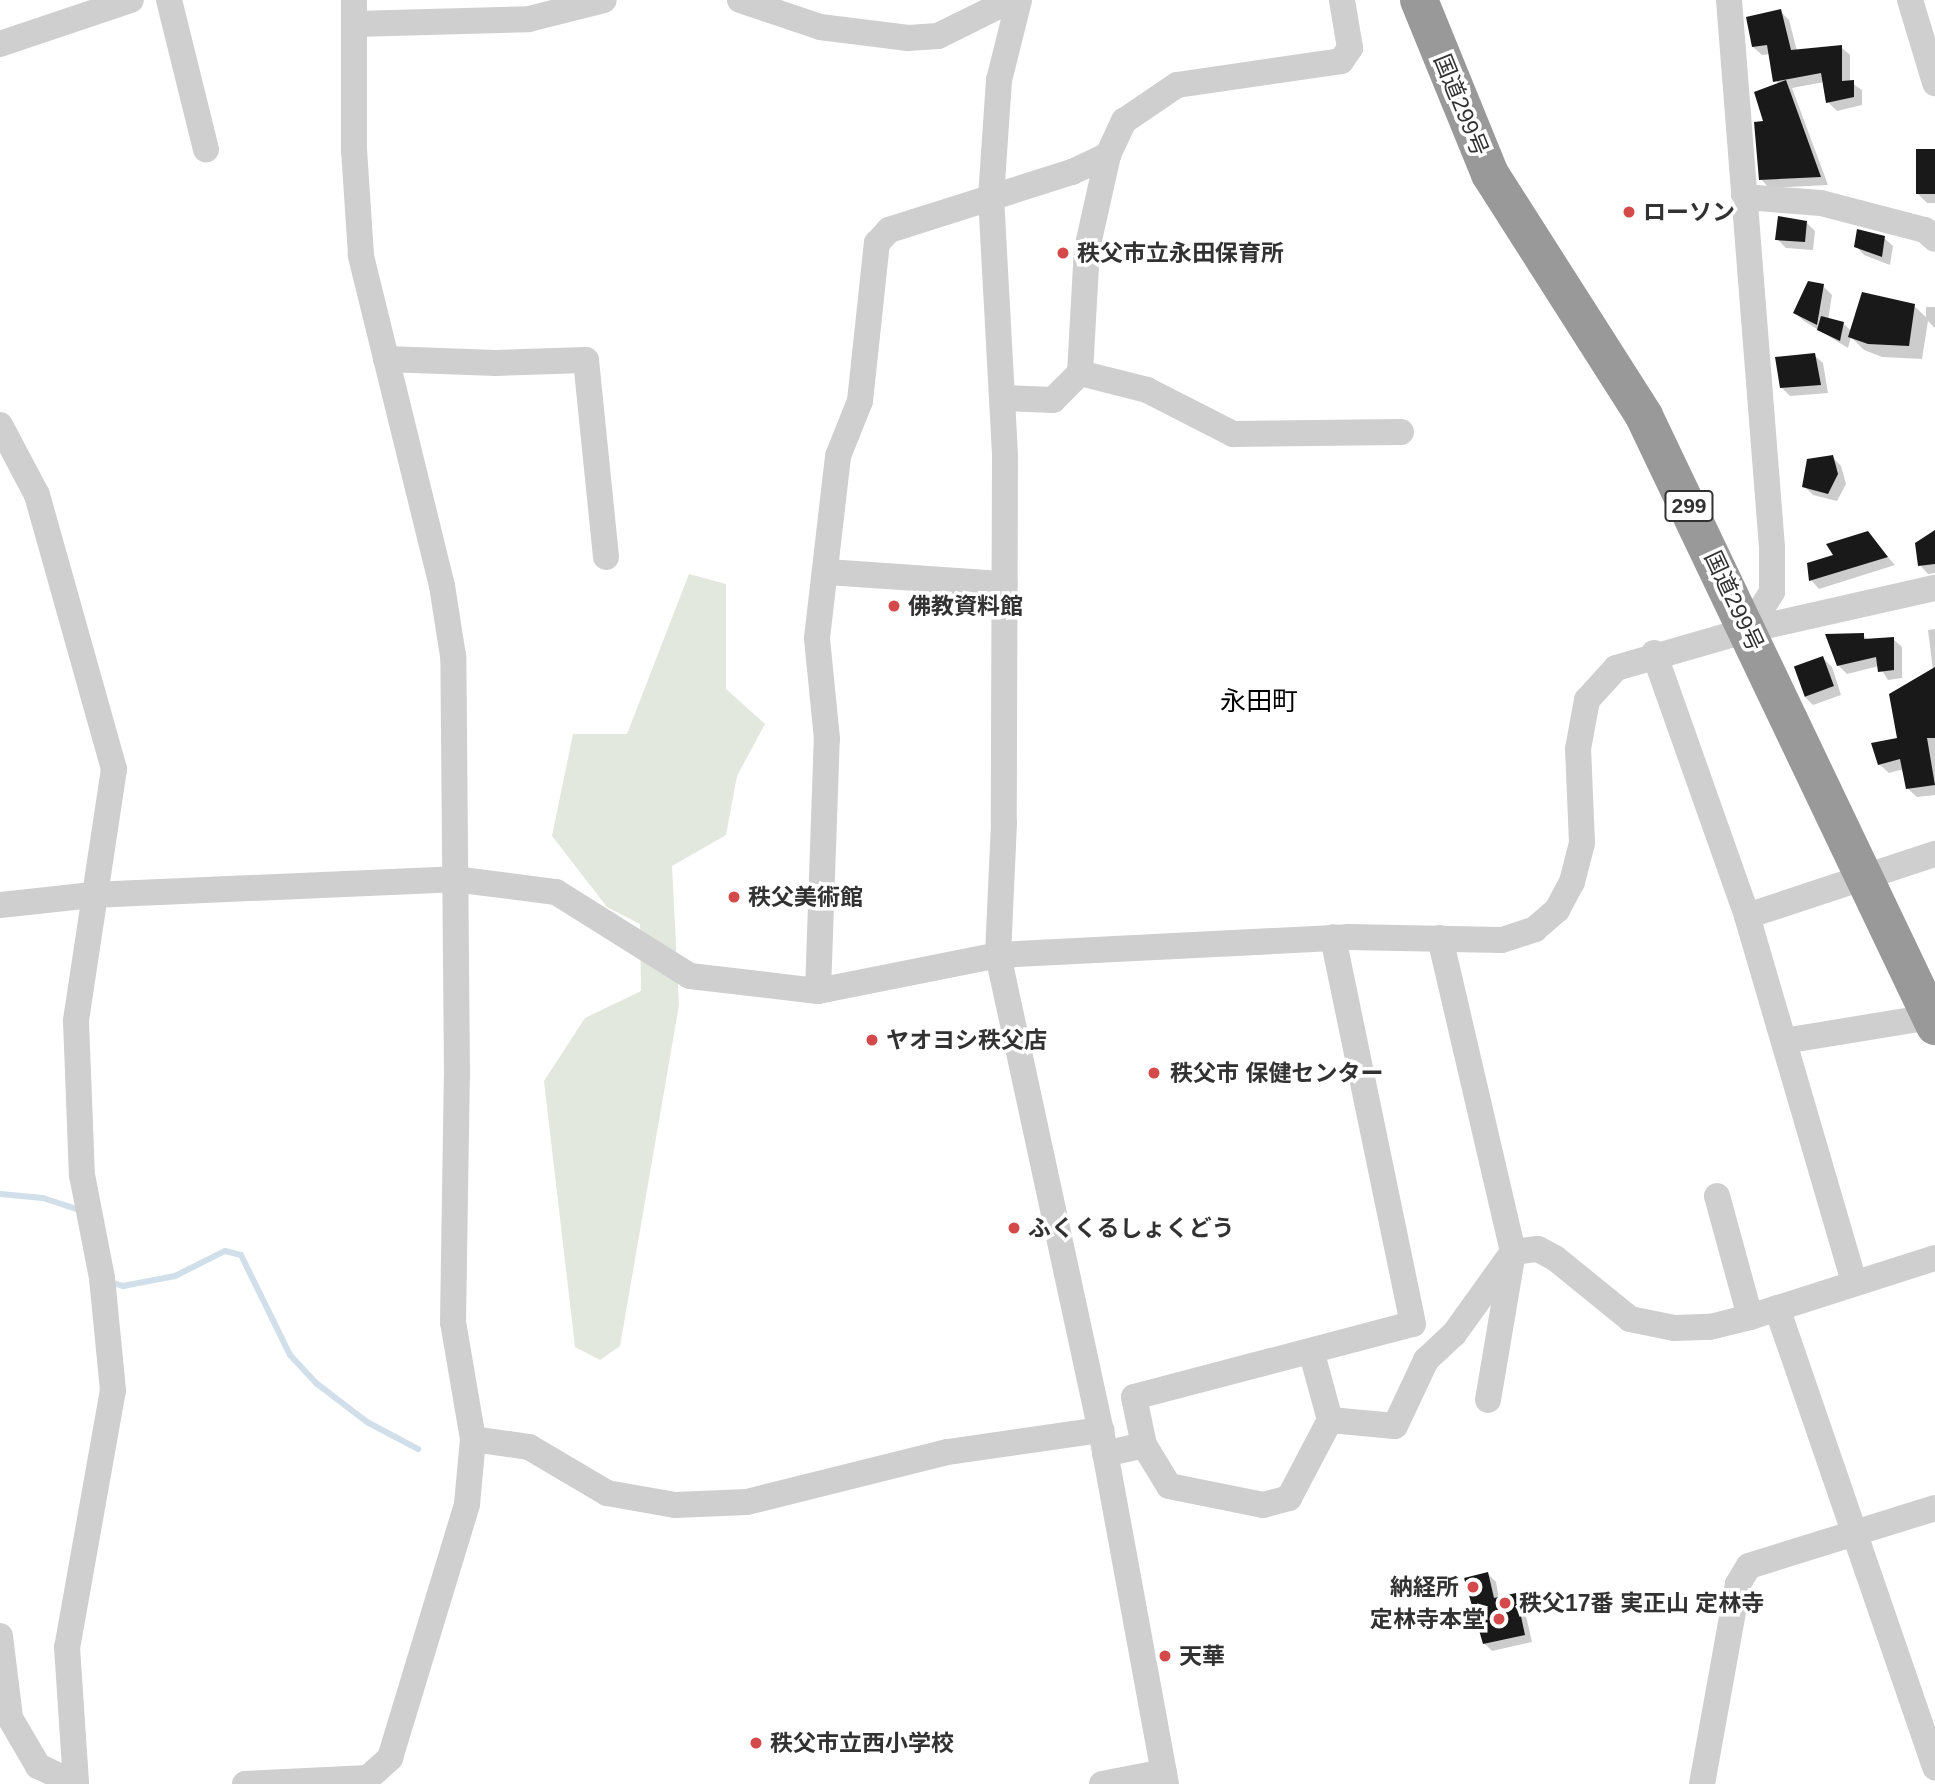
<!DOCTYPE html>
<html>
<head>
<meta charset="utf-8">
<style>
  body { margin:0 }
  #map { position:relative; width:1935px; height:1784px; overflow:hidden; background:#fff; font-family:Arial,"Noto Sans JP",sans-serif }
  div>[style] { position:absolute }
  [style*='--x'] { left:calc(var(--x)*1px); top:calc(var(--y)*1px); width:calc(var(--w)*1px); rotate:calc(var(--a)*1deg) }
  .green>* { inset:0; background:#e2e8dd }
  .shadow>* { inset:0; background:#0003 }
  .stream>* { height:6px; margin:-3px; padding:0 3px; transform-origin:3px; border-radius:3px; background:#d1dfea }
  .building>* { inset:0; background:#191919; transform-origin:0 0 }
  .minor>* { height:26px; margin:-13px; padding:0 13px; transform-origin:13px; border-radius:13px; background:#cfcfcf }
  .highway>* { height:38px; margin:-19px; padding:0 19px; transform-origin:19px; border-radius:19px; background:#999 }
  .dots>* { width:19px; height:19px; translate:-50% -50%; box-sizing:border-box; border:4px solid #fff; border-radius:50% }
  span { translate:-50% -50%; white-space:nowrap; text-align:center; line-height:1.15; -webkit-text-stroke:7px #fff; paint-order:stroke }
  .shield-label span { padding:2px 5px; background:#fff; border:2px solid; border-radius:5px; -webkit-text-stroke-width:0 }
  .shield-label { font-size:21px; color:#323232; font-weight:700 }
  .street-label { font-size:23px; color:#323232 }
  .poi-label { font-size:23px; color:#323232; font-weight:700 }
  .left { translate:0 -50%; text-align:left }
  .right { translate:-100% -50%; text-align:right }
  .quarter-label { font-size:26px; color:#000 }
</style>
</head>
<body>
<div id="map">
  <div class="green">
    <i style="clip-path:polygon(689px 574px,726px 584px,726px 689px,765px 724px,737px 776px,726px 835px,672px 866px,679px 1005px,620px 1346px,600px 1360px,575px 1347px,544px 1081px,585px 1018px,641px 991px,640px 924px,607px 907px,552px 836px,573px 734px,627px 734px)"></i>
  </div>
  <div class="shadow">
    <i style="clip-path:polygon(1780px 11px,1789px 20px,1797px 51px,1841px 47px,1850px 55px,1850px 82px,1862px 90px,1862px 105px,1837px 111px,1828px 102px,1824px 82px,1792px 88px,1828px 185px,1769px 188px,1761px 179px,1765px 123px,1778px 85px,1770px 54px,1762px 55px,1753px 47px)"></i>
    <i style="clip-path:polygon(1935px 165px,1935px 203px,1927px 203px,1918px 194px)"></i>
    <i style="clip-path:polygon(1807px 223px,1815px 231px,1813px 250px,1786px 248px,1777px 239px)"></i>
    <i style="clip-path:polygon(1884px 238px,1893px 246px,1890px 265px,1864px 255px,1856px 246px)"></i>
    <i style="clip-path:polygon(1823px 286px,1832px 295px,1828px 320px,1843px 323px,1852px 332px,1914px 306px,1926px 317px,1926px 307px,1935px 307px,1935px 328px,1928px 321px,1922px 359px,1882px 357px,1864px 350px,1851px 337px,1848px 348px,1804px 321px,1795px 313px)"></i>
    <i style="clip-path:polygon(1814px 355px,1823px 363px,1828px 393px,1790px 396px,1781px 387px)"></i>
    <i style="clip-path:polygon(1832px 457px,1841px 466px,1846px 484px,1837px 501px,1813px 495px,1804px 486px)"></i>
    <i style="clip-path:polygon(1867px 533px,1895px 565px,1819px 589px,1811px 580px)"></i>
    <i style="clip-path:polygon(1935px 539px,1935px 573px,1928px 574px,1920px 565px)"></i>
    <i style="clip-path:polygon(1935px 629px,1935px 795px,1917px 797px,1907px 788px,1904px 769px,1889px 773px,1879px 764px,1899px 740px,1933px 670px,1928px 630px)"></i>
    <i style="clip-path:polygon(1863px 635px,1868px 640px,1893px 639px,1902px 647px,1902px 678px,1888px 680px,1879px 666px,1847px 674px,1838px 665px)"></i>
    <i style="clip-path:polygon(1823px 658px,1832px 667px,1841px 695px,1813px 705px,1804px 696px)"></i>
    <i style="clip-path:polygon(1488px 1574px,1496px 1582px,1499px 1599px,1515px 1595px,1523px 1603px,1532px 1642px,1492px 1651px,1484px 1643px)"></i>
  </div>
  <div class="stream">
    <i style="--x:0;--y:1194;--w:43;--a:5.3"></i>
    <i style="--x:43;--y:1198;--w:39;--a:18"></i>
    <i style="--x:110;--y:1282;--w:14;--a:17"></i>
    <i style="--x:123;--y:1286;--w:53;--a:-10.9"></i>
    <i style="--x:175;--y:1276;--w:56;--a:-26.6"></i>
    <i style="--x:225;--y:1251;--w:16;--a:14"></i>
    <i style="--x:241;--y:1255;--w:111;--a:63.9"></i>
    <i style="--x:290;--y:1355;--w:38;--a:47"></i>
    <i style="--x:316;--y:1383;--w:64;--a:37.4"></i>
    <i style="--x:367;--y:1422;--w:58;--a:27.9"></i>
  </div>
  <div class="building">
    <i style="clip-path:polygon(1781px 9px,1791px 50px,1842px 45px,1842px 81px,1854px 80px,1854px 97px,1826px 103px,1821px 73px,1773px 82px,1767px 45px,1752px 47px,1746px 17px)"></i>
    <i style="clip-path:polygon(1786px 80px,1821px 177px,1759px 180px,1754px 122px,1763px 121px,1754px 92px)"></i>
    <i style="left:1935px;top:149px;width:45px;height:19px;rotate:90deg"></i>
    <i style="clip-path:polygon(1778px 216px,1807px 221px,1805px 242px,1775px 240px)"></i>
    <i style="clip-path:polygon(1857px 229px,1885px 236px,1882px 257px,1854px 247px)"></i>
    <i style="clip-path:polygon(1808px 281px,1824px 284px,1817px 325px,1793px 313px)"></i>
    <i style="clip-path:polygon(1862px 292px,1915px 304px,1909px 346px,1868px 344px,1848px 337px)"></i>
    <i style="clip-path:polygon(1821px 316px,1844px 322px,1840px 341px,1817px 330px)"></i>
    <i style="clip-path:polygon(1815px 353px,1821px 385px,1780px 388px,1775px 357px)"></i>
    <i style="clip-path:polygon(1833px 455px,1838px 474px,1828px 494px,1802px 487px,1807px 459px)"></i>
    <i style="clip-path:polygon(1935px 530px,1935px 564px,1918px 566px,1915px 543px)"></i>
    <i style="clip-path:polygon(1868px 531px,1888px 557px,1809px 581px,1807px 563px,1833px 555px,1826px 544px)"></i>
    <i style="clip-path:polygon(1864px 633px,1864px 639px,1894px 637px,1894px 670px,1878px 672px,1876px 657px,1837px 666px,1825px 634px)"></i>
    <i style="left:1823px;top:656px;width:32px;height:31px;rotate:70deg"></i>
    <i style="clip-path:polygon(1935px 667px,1935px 738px,1927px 738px,1935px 785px,1906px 789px,1900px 759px,1878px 765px,1871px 743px,1897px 738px,1889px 694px)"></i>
    <i style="clip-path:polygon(1488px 1572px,1494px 1598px,1516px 1593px,1525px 1635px,1483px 1644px,1464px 1578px)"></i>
  </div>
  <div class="minor">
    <i style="--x:169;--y:0;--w:154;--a:76.1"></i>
    <i style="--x:740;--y:0;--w:84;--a:18.6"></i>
    <i style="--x:820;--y:27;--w:89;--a:7.1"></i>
    <i style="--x:908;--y:38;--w:30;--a:-4"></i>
    <i style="--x:938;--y:36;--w:81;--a:-26.3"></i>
    <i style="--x:1019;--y:0;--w:82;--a:104"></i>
    <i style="--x:999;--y:80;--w:116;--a:93.9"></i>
    <i style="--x:991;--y:196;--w:262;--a:86.9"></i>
    <i style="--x:1005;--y:458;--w:365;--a:90.2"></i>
    <i style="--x:1004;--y:823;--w:132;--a:92.6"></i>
    <i style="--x:998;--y:955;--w:486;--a:77.8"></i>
    <i style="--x:1101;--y:1430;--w:360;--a:79.6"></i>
    <i style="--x:1729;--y:0;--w:549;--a:85.51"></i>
    <i style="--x:1772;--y:547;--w:45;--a:90"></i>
    <i style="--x:1772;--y:592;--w:45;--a:122.3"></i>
    <i style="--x:1910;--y:0;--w:87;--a:73.2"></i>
    <i style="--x:355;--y:24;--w:174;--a:-1.6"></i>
    <i style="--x:529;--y:19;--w:77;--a:-14.2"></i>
    <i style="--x:0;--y:44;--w:138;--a:-18.6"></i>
    <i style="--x:1744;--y:197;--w:77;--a:4.5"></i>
    <i style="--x:1821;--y:203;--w:107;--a:14.6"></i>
    <i style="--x:1925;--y:230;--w:13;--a:42"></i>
    <i style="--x:386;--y:359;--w:110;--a:2.1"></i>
    <i style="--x:496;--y:363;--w:90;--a:-1.9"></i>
    <i style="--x:586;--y:360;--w:198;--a:84.2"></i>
    <i style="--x:1080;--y:373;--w:69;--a:14.2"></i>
    <i style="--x:1147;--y:390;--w:97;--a:27.1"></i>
    <i style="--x:1233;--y:434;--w:168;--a:-0.7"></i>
    <i style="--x:1002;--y:398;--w:51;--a:2.2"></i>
    <i style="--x:1053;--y:400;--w:38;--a:-45"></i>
    <i style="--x:1080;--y:373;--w:124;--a:-86.8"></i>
    <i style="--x:1087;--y:249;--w:96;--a:-77.4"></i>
    <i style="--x:0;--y:425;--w:79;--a:62.1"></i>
    <i style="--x:37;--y:495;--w:285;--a:74.3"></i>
    <i style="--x:114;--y:769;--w:255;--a:98.6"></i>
    <i style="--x:76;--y:1021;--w:154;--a:87.8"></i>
    <i style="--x:82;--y:1175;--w:105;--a:79"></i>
    <i style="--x:102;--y:1278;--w:113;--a:84.4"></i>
    <i style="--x:113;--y:1390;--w:261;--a:100.1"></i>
    <i style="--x:67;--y:1647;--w:137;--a:86.2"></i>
    <i style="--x:827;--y:572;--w:178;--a:3.9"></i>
    <i style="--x:1654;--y:653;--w:279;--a:70.5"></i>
    <i style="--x:1747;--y:916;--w:380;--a:73.7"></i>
    <i style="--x:0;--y:905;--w:93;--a:-6.2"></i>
    <i style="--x:92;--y:895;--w:362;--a:-2.5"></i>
    <i style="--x:454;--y:879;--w:103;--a:7.3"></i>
    <i style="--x:556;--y:892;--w:158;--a:32.1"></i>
    <i style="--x:690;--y:976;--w:129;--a:6.7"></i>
    <i style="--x:818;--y:991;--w:184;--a:-11.3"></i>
    <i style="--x:998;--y:955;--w:350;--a:-2.9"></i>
    <i style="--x:1348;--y:937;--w:154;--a:1.1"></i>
    <i style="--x:1502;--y:940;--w:35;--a:-18"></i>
    <i style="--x:1535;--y:929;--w:29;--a:-41"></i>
    <i style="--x:1557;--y:910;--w:32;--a:-62"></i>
    <i style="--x:1572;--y:882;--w:40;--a:-75.6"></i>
    <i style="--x:1582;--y:843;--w:94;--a:-92.4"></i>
    <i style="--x:1578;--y:749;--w:50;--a:-79.6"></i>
    <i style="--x:1587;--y:700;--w:43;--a:-47.8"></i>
    <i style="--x:1616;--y:668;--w:137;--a:-16.1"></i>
    <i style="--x:1748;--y:630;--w:192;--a:-12.7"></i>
    <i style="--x:1747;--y:916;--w:198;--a:-18.3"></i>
    <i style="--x:1440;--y:938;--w:322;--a:76.9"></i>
    <i style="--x:1513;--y:1252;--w:150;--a:99.6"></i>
    <i style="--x:818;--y:991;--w:252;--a:-88"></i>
    <i style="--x:827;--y:739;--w:101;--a:-95.7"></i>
    <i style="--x:817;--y:638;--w:183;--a:-83.4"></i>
    <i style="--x:838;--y:456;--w:59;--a:-68.2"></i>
    <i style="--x:860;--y:401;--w:159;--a:-83.9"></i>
    <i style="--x:877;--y:243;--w:18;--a:-47"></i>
    <i style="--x:889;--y:230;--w:192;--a:-17.6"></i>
    <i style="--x:1072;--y:172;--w:40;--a:-25"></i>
    <i style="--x:1108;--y:155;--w:38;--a:-65"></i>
    <i style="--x:1124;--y:121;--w:64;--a:-34.2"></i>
    <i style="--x:1177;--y:85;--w:166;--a:-8.3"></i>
    <i style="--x:1341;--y:61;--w:16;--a:-55"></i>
    <i style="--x:1350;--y:48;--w:49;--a:-99.5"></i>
    <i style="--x:1784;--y:1041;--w:149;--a:-9.3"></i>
    <i style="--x:1717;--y:1196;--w:125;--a:74.7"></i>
    <i style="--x:1777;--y:1308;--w:486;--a:71"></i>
    <i style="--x:1312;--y:1354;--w:68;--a:74.7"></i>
    <i style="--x:473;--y:1439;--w:57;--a:8.1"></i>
    <i style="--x:529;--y:1447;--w:91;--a:30.5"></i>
    <i style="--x:607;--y:1493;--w:69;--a:10"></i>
    <i style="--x:675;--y:1505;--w:72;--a:-2.4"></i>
    <i style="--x:747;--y:1502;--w:207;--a:-14"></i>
    <i style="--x:948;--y:1452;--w:155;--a:-8.2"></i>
    <i style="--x:1144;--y:1445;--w:49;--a:-101.8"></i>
    <i style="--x:1134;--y:1397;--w:288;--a:-14.7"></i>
    <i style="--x:1413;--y:1324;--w:395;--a:-101.7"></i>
    <i style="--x:1105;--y:1454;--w:40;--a:-13"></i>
    <i style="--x:1144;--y:1445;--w:48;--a:58.6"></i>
    <i style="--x:1169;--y:1486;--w:96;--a:11.4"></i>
    <i style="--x:1263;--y:1505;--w:27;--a:-15"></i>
    <i style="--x:1289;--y:1498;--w:88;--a:-62.3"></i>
    <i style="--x:1330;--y:1420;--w:65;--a:5.3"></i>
    <i style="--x:1395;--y:1426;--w:73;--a:-64.8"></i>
    <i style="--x:1426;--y:1360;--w:38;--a:-43"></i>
    <i style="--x:1454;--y:1334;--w:101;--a:-54.3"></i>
    <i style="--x:1513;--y:1252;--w:25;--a:-7"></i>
    <i style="--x:1538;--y:1249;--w:19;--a:28"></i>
    <i style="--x:1555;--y:1258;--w:97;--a:39.1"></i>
    <i style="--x:1630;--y:1319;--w:45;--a:11.6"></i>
    <i style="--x:1674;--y:1328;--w:36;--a:-2"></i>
    <i style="--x:1710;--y:1327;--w:41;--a:-14"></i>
    <i style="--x:1750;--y:1317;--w:194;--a:-17.7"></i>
    <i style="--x:0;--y:1636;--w:83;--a:83"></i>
    <i style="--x:10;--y:1718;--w:56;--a:59.7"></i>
    <i style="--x:38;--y:1766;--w:42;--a:25.3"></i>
    <i style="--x:245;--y:1784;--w:123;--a:-2.8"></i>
    <i style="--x:368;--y:1778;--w:30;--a:-42"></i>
    <i style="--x:390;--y:1758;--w:265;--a:-73.1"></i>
    <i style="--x:467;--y:1504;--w:65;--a:-84.7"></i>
    <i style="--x:473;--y:1439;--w:119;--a:-99.7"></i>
    <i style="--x:453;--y:1322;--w:246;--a:-89.1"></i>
    <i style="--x:457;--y:1076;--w:420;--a:-90.5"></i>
    <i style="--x:453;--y:656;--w:71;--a:-98.9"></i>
    <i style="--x:442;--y:586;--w:341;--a:-103.8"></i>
    <i style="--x:361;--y:255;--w:105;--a:-93.8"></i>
    <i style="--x:354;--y:150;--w:150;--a:-90"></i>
    <i style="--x:1102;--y:1784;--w:63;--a:-11"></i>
    <i style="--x:1702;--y:1784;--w:203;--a:-79.8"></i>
    <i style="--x:1738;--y:1584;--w:21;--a:-59"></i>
    <i style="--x:1749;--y:1566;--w:195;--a:-17.3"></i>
  </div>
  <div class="highway">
    <i style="--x:1419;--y:0;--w:188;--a:67.8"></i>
    <i style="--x:1490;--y:174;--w:287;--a:57.5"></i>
    <i style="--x:1644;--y:416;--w:676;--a:64.5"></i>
  </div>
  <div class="dots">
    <i style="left:1629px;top:212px;background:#d44a4b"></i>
    <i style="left:1063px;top:253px;background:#d44a4b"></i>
    <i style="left:894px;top:606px;background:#d44a4b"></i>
    <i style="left:734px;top:897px;background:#d44a4b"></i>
    <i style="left:872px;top:1040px;background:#d44a4b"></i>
    <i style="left:1154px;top:1073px;background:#d44a4b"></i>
    <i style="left:1014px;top:1228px;background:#d44a4b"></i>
    <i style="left:1473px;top:1587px;background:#d44a4b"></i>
    <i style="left:1505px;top:1603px;background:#d44a4b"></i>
    <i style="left:1499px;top:1619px;background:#d44a4b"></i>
    <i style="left:1165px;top:1656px;background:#d44a4b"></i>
    <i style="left:756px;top:1743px;background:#d44a4b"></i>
  </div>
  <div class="shield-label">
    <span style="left:1689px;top:506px">299</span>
  </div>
  <div class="street-label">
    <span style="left:1461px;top:105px;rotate:68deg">国道299号</span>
    <span style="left:1734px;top:601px;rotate:65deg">国道299号</span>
  </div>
  <div class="poi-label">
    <span class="left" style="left:1643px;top:212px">ローソン</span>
    <span class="left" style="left:1077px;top:253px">秩父市立永田保育所</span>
    <span class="left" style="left:908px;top:606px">佛教資料館</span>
    <span class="left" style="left:748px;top:897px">秩父美術館</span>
    <span class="left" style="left:886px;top:1040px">ヤオヨシ秩父店</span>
    <span class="left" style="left:1170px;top:1073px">秩父市 保健センター</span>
    <span class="left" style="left:1028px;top:1228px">ふくくるしょくどう</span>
    <span class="right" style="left:1459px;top:1587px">納経所</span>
    <span class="left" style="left:1519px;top:1603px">秩父17番 実正山 定林寺</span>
    <span class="right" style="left:1485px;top:1619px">定林寺本堂</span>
    <span class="left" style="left:1179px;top:1656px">天華</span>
    <span class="left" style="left:770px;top:1743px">秩父市立西小学校</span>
  </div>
  <div class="quarter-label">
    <span style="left:1259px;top:702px">永田町</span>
  </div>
</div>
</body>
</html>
